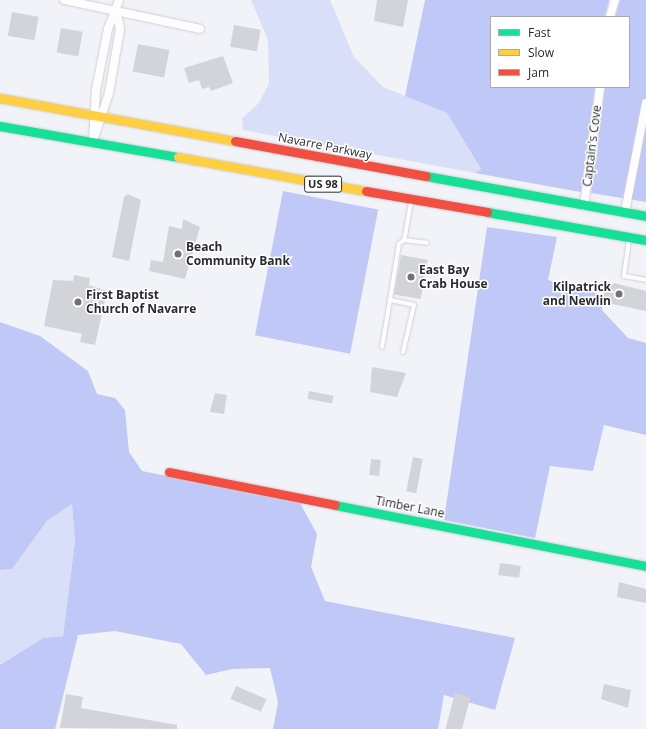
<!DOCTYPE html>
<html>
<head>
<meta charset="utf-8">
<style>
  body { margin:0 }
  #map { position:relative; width:646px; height:729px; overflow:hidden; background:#f2f3f9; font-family:"Open Sans",sans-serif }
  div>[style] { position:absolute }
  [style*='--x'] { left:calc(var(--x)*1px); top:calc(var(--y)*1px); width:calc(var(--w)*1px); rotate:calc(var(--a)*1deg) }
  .green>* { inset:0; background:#d9def9 }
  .forest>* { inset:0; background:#c0c8f7; transform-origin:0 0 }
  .building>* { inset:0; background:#d3d4d9; transform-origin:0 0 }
  .roads { filter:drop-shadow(0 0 1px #cfd0d4) drop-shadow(0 0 1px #cfd0d4) }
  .lane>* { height:4px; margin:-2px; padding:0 2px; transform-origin:2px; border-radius:2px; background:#fdfdfe }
  .street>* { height:8px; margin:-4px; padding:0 4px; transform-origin:4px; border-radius:4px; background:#fdfdfe }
  .fast>* { height:9px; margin:-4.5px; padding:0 4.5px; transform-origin:4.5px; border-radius:4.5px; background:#16e098 }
  .slow>* { height:9px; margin:-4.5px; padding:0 4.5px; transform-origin:4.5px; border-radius:4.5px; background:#ffcf43 }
  .jam>* { height:9px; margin:-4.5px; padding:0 4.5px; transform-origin:4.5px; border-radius:4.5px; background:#f24e42 }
  .dots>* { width:11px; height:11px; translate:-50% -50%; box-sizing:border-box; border:2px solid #fff; border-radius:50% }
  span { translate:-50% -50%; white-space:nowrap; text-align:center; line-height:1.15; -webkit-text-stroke:3px #fff; paint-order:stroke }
  .shield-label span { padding:1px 3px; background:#fff; border:1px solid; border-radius:3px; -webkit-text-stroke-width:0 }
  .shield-label { font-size:11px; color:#2a2b2f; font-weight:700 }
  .street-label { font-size:12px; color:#2a2b2f }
  .poi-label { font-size:12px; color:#2a2b2f; font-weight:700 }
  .left { translate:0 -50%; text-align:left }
  .right { translate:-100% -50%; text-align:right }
  .legend { position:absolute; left:490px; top:16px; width:140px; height:72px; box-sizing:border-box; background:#fff; border:1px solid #aaaaac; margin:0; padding:5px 7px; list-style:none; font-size:12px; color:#2a2b2f }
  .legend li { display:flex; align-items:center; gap:8px; height:20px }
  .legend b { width:20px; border:1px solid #aaaaac }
</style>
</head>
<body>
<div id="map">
  <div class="green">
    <i style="clip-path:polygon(251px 0,330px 0,354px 57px,383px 87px,447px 113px,481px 169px,475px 173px,243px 130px,242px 118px,259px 103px,269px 83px,268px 40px)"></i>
    <i style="clip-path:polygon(72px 504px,75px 541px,63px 636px,43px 638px,0 665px,0 570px,12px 569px,47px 521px)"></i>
  </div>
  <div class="forest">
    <i style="clip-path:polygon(425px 0,609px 0,605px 17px,491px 17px,491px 87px,595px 87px,581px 192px,475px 173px,481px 169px,447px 113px,405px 96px)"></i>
    <i style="clip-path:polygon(620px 0,646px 0,646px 202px,591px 193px,605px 87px,629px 87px,629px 17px,615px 17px)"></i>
    <i style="left:283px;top:191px;width:97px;height:147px;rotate:11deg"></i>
    <i style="clip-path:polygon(487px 227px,557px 237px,548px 280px,601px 294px,602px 310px,614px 323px,628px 338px,646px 343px,646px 435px,604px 425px,593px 471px,550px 466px,535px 538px,444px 520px)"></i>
    <i style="clip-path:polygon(0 322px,40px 336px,88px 371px,97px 394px,115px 398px,125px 410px,129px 452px,142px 471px,300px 503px,317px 534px,311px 567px,325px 601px,515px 638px,495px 710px,444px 695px,438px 729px,273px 729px,278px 702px,270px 668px,232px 669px,206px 675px,181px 644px,115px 631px,78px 635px,55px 729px,0 729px,0 665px,43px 638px,63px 636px,75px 541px,72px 504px,47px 521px,12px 569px,0 570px)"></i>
  </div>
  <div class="building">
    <i style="clip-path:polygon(377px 0,408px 0,403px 27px,374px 21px)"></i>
    <i style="left:12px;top:12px;width:27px;height:24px;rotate:10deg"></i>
    <i style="left:234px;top:25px;width:27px;height:22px;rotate:10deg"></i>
    <i style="left:61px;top:28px;width:22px;height:25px;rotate:10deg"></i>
    <i style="left:138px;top:44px;width:32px;height:28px;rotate:11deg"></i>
    <i style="clip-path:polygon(223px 56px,233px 83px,211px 91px,209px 87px,202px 89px,199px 80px,189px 83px,184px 68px)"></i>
    <i style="clip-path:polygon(128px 194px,141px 200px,129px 261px,112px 257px,124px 197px)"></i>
    <i style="clip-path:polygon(183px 219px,200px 227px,185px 279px,149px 271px,151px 260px,163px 262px,169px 226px,182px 229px)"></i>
    <i style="left:401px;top:255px;width:27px;height:40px;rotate:10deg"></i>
    <i style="clip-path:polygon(74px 275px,90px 278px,89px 285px,107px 291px,95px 345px,80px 342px,82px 334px,44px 326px,53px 280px,73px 281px)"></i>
    <i style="clip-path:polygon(606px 281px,646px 291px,646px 311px,603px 302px)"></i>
    <i style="clip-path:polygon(372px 367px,406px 373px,397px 397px,370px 392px)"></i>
    <i style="left:309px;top:391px;width:25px;height:8px;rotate:11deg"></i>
    <i style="clip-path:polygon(215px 393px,227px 395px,224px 414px,210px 412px)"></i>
    <i style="left:413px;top:457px;width:10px;height:35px;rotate:11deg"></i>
    <i style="left:371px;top:459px;width:10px;height:16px;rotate:6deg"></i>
    <i style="left:500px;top:563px;width:21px;height:12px;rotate:8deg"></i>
    <i style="clip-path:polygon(619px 582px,646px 589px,646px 603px,617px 597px)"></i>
    <i style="clip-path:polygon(604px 684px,631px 690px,628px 708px,601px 699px)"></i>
    <i style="left:236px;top:686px;width:33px;height:14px;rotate:23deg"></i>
    <i style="left:455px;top:693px;width:16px;height:37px;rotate:15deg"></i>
    <i style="clip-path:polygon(66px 694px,83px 697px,81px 708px,177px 725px,177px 729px,60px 728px)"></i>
  </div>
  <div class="roads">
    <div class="lane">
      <i style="--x:411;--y:202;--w:39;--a:100"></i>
      <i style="--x:404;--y:240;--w:23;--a:7"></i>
      <i style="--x:629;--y:240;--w:36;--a:98"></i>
      <i style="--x:624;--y:276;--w:22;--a:10"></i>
      <i style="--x:382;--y:347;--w:48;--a:-80.3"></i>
      <i style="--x:403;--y:352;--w:48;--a:-76.8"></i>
      <i style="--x:414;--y:305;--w:25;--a:-168"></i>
      <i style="--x:390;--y:300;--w:57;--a:-80.9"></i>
      <i style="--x:399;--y:244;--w:6;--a:-39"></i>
    </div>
    <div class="street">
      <i style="--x:64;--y:0;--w:139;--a:12"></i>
      <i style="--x:610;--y:17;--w:18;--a:-74"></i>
      <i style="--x:95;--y:135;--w:44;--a:-71.6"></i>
      <i style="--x:109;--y:93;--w:65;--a:-80.2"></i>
      <i style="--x:120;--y:29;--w:16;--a:-101"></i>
      <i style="--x:93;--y:142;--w:52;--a:-86.7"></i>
      <i style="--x:96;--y:90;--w:62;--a:-78.9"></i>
      <i style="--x:108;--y:29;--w:31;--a:-69"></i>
      <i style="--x:584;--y:206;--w:120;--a:-82.3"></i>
      <i style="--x:625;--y:212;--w:111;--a:-79.1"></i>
    </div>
    <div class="fast">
      <i style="--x:0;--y:126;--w:181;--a:9.9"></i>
      <i style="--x:426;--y:176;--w:224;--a:10.3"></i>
      <i style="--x:487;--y:212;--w:161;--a:10"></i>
      <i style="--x:335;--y:505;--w:317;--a:11.1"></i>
    </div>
    <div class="slow">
      <i style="--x:0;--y:98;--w:239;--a:10.4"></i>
      <i style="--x:178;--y:157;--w:191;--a:10.3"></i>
    </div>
    <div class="jam">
      <i style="--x:235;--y:141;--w:194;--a:10.4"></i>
      <i style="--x:366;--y:191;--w:123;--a:9.8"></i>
      <i style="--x:169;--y:472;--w:169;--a:11.2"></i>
    </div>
  </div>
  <div class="dots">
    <i style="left:178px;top:254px;background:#707176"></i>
    <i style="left:411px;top:277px;background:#707176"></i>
    <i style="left:619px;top:294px;background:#707176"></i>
    <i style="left:78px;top:302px;background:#707176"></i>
  </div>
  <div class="shield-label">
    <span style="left:323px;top:184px">US 98</span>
  </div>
  <div class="street-label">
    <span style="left:325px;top:146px;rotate:11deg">Navarre Parkway</span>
    <span style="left:592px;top:146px;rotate:-83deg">Captain's Cove</span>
    <span style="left:410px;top:507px;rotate:11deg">Timber Lane</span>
  </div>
  <div class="poi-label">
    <span class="left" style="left:186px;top:254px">Beach<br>Community Bank</span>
    <span class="left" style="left:419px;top:277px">East Bay<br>Crab House</span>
    <span class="right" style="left:611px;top:294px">Kilpatrick<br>and Newlin</span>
    <span class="left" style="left:86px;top:302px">First Baptist<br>Church of Navarre</span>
  </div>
  <ul class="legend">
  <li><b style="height:5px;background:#16e098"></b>Fast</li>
  <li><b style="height:5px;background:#ffcf43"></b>Slow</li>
  <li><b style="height:5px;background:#f24e42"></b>Jam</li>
  </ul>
</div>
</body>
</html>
